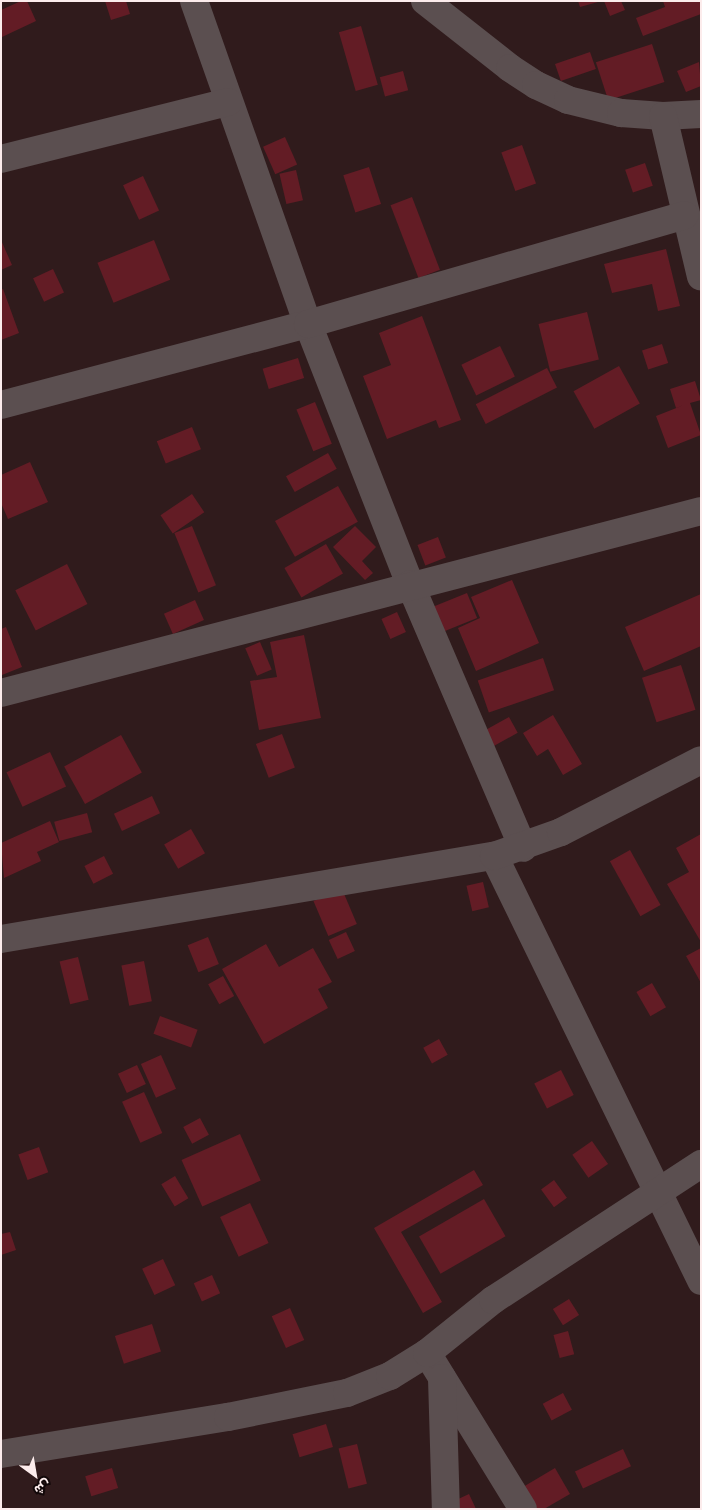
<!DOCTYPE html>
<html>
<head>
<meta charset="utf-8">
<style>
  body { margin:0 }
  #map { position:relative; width:702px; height:1510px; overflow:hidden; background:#301b1c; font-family:Raleway,Vazirmatn,sans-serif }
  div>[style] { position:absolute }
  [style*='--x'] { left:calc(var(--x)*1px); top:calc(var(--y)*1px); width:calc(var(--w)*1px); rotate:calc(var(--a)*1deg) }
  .building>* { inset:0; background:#631c25; transform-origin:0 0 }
  .minor>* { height:28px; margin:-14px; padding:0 14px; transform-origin:14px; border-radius:14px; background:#5b4f50 }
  span { translate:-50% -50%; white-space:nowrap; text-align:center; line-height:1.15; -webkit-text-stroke:4px #120809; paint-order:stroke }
  .frame { position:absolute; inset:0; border:2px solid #fcecec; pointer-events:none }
  .north { position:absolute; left:10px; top:1450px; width:50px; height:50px; -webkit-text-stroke:4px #120809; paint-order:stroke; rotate:148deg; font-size:14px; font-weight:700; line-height:20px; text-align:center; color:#fcecec }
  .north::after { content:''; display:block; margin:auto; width:18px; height:22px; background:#fcecec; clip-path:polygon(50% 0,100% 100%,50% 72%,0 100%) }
</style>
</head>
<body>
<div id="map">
  <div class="building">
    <i style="clip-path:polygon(21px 1px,27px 1px,36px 21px,2px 37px,1px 10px)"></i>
    <i style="clip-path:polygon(105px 1px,126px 1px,130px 14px,111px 20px)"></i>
    <i style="clip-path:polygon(578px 1px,598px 1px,598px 2px,580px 7px)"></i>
    <i style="clip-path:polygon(604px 1px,621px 1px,625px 10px,610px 16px)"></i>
    <i style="clip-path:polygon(663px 1px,701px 1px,701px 14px,643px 36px,636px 18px,665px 7px)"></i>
    <i style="left:361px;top:26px;width:61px;height:23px;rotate:74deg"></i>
    <i style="left:652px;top:44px;width:40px;height:59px;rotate:72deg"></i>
    <i style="left:590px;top:52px;width:18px;height:37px;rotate:71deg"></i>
    <i style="clip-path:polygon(699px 62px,701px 86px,686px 92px,677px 71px)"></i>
    <i style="left:403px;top:71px;width:20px;height:24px;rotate:75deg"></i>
    <i style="left:285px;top:137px;width:30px;height:24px;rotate:66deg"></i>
    <i style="left:522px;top:145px;width:41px;height:22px;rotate:70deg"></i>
    <i style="left:645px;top:163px;width:24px;height:21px;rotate:71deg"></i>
    <i style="left:369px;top:167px;width:39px;height:27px;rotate:72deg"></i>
    <i style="left:296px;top:170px;width:31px;height:17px;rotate:77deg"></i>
    <i style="left:143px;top:176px;width:38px;height:22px;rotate:65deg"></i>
    <i style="left:412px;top:197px;width:78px;height:23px;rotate:69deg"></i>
    <i style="clip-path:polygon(1px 240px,12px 265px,1px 270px)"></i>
    <i style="left:154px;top:240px;width:43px;height:61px;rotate:68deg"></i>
    <i style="clip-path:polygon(666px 249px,680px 306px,658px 311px,652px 284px,612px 293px,604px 264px)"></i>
    <i style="left:53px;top:269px;width:26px;height:22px;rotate:65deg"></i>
    <i style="clip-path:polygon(3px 289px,19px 333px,1px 340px,1px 290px)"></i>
    <i style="left:587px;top:312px;width:49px;height:50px;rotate:76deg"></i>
    <i style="clip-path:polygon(422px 316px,461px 420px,439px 428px,436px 420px,387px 439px,363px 376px,391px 365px,379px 333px)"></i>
    <i style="left:662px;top:344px;width:20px;height:21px;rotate:72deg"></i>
    <i style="left:500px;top:346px;width:34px;height:43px;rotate:64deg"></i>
    <i style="left:298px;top:358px;width:21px;height:37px;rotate:73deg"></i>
    <i style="left:619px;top:366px;width:43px;height:52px;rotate:61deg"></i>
    <i style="left:547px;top:368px;width:22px;height:80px;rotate:63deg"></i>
    <i style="clip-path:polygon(695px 381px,701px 400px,690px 403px,701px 435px,668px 448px,656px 416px,684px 405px,676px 408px,670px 389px)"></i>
    <i style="left:315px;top:402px;width:45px;height:20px;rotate:68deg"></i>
    <i style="left:192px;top:427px;width:24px;height:38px;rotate:68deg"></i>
    <i style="left:328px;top:453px;width:18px;height:48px;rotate:61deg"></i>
    <i style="clip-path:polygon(30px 462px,48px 502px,8px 519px,1px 503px,1px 475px)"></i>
    <i style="left:338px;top:486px;width:41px;height:72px;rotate:61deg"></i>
    <i style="left:192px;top:494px;width:22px;height:38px;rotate:56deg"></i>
    <i style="left:192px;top:526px;width:64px;height:19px;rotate:68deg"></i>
    <i style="clip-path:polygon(355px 526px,376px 547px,362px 561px,373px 573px,365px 580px,333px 547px)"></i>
    <i style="left:438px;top:537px;width:22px;height:22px;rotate:69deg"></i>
    <i style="left:326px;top:544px;width:34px;height:48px;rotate:60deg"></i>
    <i style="left:67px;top:564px;width:45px;height:58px;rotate:63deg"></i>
    <i style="clip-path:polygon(512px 580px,539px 643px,476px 671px,458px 628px,480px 618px,471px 597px)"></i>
    <i style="left:467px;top:593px;width:27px;height:38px;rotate:68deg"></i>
    <i style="clip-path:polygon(701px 594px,701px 646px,644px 671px,625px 627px)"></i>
    <i style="left:195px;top:600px;width:22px;height:34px;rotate:66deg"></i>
    <i style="left:397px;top:612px;width:22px;height:17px;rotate:66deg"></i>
    <i style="clip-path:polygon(6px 627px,22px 667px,2px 675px,1px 629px)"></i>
    <i style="clip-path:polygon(304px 635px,321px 718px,259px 730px,250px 681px,277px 677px,270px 642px)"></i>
    <i style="left:260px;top:642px;width:30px;height:16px;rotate:67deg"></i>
    <i style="left:543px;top:658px;width:34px;height:69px;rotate:71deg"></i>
    <i style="left:681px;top:665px;width:47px;height:41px;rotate:72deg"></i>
    <i style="clip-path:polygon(553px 715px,582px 764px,563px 775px,548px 749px,537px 756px,523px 733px)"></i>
    <i style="left:509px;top:717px;width:18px;height:31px;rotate:61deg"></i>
    <i style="left:282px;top:734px;width:36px;height:28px;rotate:69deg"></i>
    <i style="left:121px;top:735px;width:43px;height:65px;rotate:61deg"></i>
    <i style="left:50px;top:752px;width:38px;height:48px;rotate:65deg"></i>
    <i style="left:152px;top:796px;width:19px;height:42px;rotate:65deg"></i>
    <i style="left:87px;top:813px;width:20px;height:34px;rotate:75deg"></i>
    <i style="clip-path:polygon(50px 821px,59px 842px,37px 852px,41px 861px,4px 878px,1px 843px)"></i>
    <i style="left:191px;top:829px;width:28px;height:31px;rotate:60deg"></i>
    <i style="clip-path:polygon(701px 834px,701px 942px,667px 884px,689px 872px,676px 848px)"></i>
    <i style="left:630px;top:850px;width:63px;height:23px;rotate:61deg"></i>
    <i style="left:104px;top:856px;width:20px;height:22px;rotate:63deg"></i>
    <i style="left:483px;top:882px;width:26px;height:17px;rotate:77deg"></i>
    <i style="left:342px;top:889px;width:38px;height:31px;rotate:67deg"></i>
    <i style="left:346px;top:932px;width:21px;height:19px;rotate:65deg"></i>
    <i style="left:208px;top:937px;width:29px;height:22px;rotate:68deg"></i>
    <i style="clip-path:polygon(266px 944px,279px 967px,313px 948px,332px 982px,318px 989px,328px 1008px,264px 1044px,222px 969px)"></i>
    <i style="clip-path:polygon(701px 948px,701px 983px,686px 956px)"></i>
    <i style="left:78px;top:957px;width:44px;height:19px;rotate:76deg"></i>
    <i style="left:144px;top:961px;width:41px;height:23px;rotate:79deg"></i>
    <i style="left:223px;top:976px;width:23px;height:17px;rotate:61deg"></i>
    <i style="left:652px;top:983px;width:28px;height:18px;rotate:60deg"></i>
    <i style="left:160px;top:1016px;width:40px;height:19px;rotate:20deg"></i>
    <i style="left:439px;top:1039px;width:18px;height:18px;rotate:61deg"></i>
    <i style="left:161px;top:1055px;width:37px;height:22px;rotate:66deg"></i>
    <i style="left:137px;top:1065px;width:21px;height:21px;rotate:65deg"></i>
    <i style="left:561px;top:1070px;width:28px;height:30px;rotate:63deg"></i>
    <i style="left:144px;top:1092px;width:45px;height:24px;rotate:66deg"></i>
    <i style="left:200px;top:1118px;width:19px;height:19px;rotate:62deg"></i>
    <i style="left:240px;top:1134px;width:51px;height:64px;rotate:66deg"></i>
    <i style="left:592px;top:1141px;width:28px;height:24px;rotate:55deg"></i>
    <i style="left:39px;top:1147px;width:27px;height:22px;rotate:70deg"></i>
    <i style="clip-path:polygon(474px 1170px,483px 1185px,401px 1232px,442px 1302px,423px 1313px,374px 1228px)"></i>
    <i style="left:175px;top:1176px;width:26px;height:16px;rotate:59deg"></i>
    <i style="left:554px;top:1180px;width:22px;height:16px;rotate:54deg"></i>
    <i style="left:484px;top:1199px;width:43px;height:75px;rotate:60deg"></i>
    <i style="left:250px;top:1203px;width:44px;height:33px;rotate:65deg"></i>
    <i style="clip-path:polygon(10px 1232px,16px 1250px,1px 1255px,1px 1234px)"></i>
    <i style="left:163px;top:1259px;width:29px;height:23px;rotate:65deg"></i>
    <i style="left:212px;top:1275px;width:20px;height:20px;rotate:66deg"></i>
    <i style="left:569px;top:1299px;width:19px;height:19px;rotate:58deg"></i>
    <i style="left:290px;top:1308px;width:35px;height:20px;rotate:66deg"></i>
    <i style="left:152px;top:1324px;width:29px;height:39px;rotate:72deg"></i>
    <i style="left:568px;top:1331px;width:24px;height:15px;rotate:75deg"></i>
    <i style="left:563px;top:1393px;width:19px;height:23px;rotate:62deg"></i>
    <i style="left:326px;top:1424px;width:24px;height:35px;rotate:73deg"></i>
    <i style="left:357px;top:1444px;width:41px;height:19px;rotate:76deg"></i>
    <i style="left:623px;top:1449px;width:19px;height:53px;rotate:65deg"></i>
    <i style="left:112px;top:1468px;width:21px;height:28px;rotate:73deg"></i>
    <i style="clip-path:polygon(555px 1468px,570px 1494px,544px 1509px,535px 1509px,523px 1487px)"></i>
    <i style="clip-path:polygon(469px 1494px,476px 1509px,458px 1509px,454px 1501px)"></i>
  </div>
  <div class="minor">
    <i style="--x:194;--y:1;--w:343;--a:70.6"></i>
    <i style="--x:308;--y:324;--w:279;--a:68.6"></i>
    <i style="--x:410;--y:584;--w:287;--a:66.8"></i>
    <i style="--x:425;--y:1;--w:108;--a:38.2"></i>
    <i style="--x:510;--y:68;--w:31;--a:33"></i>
    <i style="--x:536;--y:85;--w:35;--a:25"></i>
    <i style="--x:568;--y:100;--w:55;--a:13.8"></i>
    <i style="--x:621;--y:113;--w:42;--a:4.1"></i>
    <i style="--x:663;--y:116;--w:38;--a:-3"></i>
    <i style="--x:663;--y:116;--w:165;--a:76.7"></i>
    <i style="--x:1;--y:159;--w:234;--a:-14.1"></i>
    <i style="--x:1;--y:405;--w:318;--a:-14.8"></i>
    <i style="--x:308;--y:324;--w:392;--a:-16.1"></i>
    <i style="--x:1;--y:693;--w:723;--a:-14.57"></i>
    <i style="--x:494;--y:856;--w:473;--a:64"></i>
    <i style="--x:1;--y:939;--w:500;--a:-9.6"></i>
    <i style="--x:494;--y:856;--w:71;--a:-19.7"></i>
    <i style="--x:561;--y:832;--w:157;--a:-27.2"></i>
    <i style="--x:427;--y:1353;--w:183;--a:58.4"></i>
    <i style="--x:442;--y:1378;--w:131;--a:88.3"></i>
    <i style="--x:1;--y:1454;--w:230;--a:-9.3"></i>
    <i style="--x:228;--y:1417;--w:121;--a:-11.4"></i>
    <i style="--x:347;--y:1393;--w:46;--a:-21.6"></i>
    <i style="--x:390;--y:1376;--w:44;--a:-31.9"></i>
    <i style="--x:427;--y:1353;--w:85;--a:-38.8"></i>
    <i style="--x:493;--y:1300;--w:249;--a:-33.2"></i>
  </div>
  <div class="frame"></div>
  <div class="north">ش</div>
</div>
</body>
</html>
